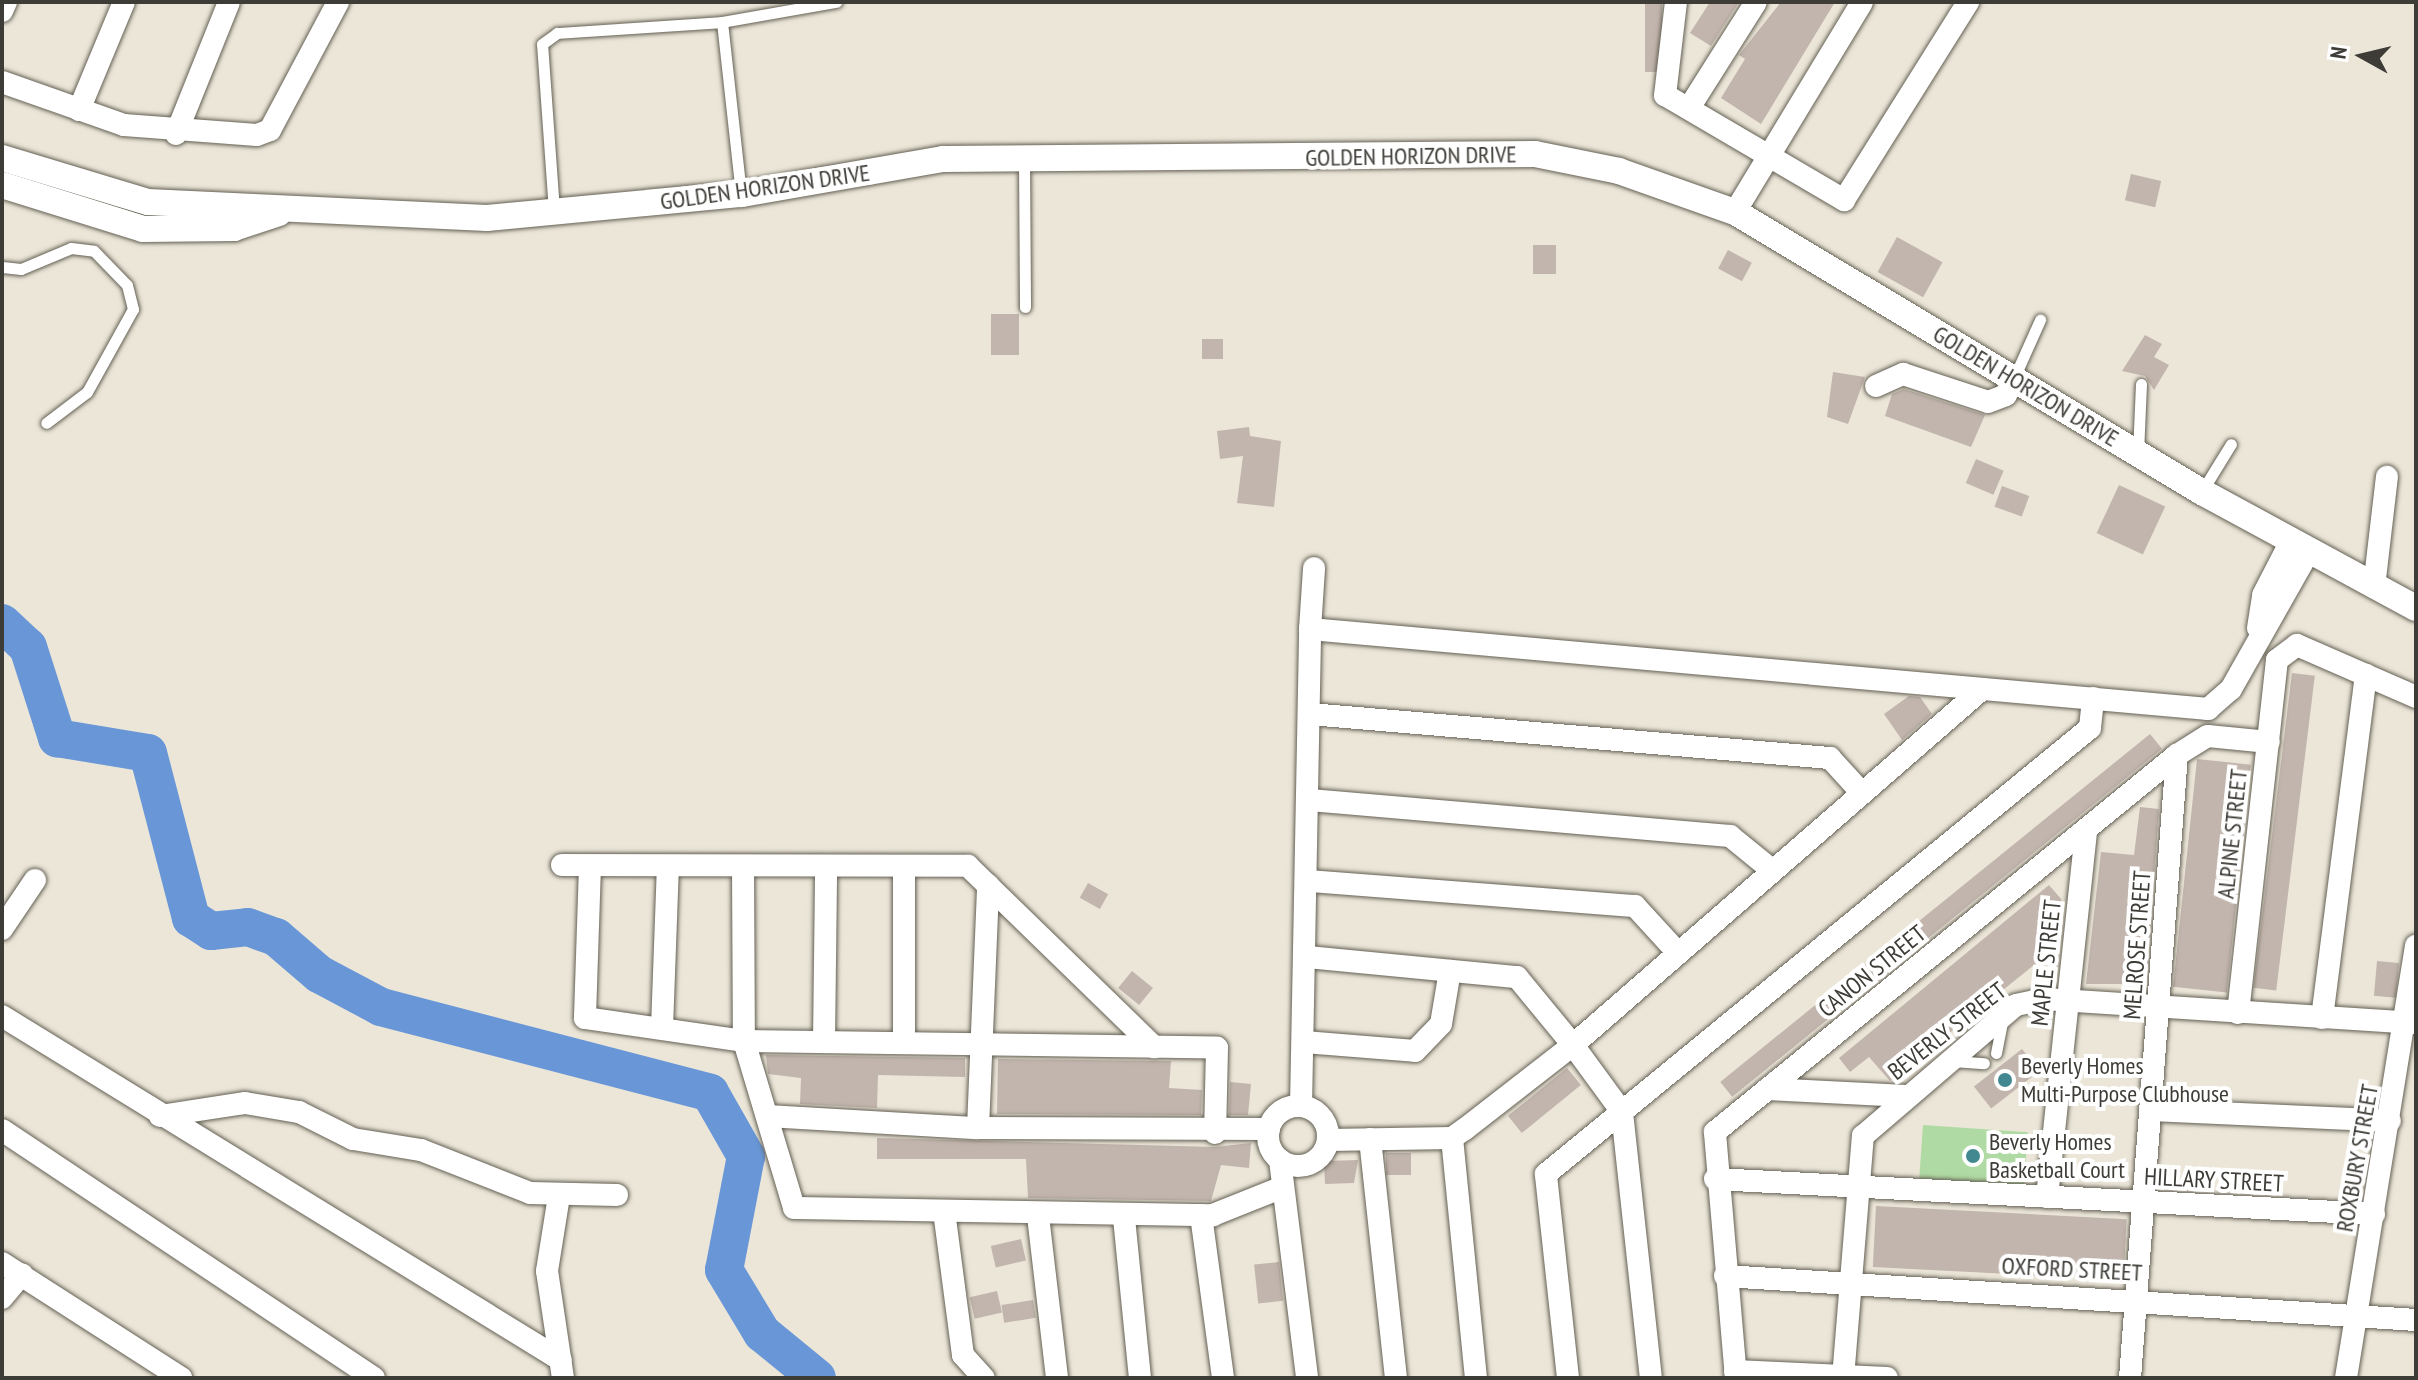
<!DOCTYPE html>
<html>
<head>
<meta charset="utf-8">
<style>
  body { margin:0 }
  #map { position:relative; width:2418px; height:1380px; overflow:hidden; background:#ebe6d8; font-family:"PT Sans Narrow",sans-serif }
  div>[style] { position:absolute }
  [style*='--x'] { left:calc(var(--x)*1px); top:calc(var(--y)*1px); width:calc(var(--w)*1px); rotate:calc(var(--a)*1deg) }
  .green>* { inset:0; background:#b0daa3; transform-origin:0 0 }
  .river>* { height:38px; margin:-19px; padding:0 19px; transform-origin:19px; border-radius:19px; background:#6896d7 }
  .building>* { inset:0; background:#c2b5ad; transform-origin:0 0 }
  .roads { filter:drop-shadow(0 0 2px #646054) drop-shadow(0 0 2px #646054) }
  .service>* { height:11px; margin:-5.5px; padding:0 5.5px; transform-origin:5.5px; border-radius:5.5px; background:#fff }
  .minor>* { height:22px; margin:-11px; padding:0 11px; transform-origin:11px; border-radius:11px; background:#fff }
  .minor>.ring { margin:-11px; padding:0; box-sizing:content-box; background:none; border:22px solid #fff; border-radius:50% }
  .tertiary>* { height:26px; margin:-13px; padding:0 13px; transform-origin:13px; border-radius:13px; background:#fff }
  .dots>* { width:22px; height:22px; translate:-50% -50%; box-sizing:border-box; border:4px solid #fff; border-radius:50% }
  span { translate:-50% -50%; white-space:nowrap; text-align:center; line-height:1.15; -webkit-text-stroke:8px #fff; paint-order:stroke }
  .street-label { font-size:24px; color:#3e3c37 }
  .poi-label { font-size:24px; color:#3e3c37 }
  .left { translate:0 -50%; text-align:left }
  .frame { position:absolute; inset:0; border:4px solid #3e3c37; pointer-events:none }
  .north { position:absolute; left:2322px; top:16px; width:80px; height:80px; -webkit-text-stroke:6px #fff; paint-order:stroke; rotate:278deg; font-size:22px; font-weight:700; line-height:32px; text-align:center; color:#3e3c37 }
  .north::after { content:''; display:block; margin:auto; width:28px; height:36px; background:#3e3c37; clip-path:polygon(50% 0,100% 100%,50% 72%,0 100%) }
</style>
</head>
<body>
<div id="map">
  <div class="green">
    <i style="left:1923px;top:1125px;width:105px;height:55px;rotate:4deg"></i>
  </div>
  <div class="river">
    <i style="--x:2;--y:623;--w:35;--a:43"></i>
    <i style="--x:28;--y:647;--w:96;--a:72.3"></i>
    <i style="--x:57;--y:738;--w:92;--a:9.4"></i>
    <i style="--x:148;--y:753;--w:171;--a:75.4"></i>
    <i style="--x:191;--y:918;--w:24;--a:33"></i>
    <i style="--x:211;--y:931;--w:37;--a:-6"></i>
    <i style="--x:248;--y:927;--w:30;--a:20"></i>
    <i style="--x:276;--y:937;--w:57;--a:40.7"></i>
    <i style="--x:319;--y:974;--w:70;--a:28"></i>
    <i style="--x:381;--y:1007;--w:340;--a:14.6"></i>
    <i style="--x:710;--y:1093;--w:73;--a:60.3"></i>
    <i style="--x:746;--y:1156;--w:116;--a:100.9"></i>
    <i style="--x:724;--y:1270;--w:74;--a:58.9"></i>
    <i style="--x:762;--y:1333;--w:71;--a:39.3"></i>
  </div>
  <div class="building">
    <i style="left:1645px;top:2px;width:17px;height:70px"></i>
    <i style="clip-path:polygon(1710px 2px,1739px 2px,1711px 46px,1690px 33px)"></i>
    <i style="clip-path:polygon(1781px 2px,1835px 2px,1761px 124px,1721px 98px,1745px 59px,1739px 55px)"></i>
    <i style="left:2131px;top:174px;width:31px;height:27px;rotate:13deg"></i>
    <i style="left:1897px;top:237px;width:52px;height:40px;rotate:29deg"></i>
    <i style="left:1533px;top:245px;width:23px;height:29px"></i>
    <i style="left:1728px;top:250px;width:27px;height:21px;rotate:28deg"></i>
    <i style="left:991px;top:314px;width:28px;height:41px"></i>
    <i style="clip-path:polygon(2145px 335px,2162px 344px,2154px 357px,2169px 365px,2154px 390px,2145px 376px,2122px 371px)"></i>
    <i style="left:1223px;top:339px;width:20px;height:21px;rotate:90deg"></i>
    <i style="clip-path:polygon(1833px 372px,1865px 377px,1848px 424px,1827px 417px)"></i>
    <i style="clip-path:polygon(1904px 389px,1985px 415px,1971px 447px,1885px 416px,1892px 394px)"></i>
    <i style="clip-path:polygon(1249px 427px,1250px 436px,1281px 441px,1274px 507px,1237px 503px,1243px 456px,1220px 459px,1217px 431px)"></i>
    <i style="left:1976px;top:459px;width:30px;height:26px;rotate:23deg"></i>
    <i style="left:2119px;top:485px;width:51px;height:53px;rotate:25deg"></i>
    <i style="left:2002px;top:486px;width:29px;height:22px;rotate:20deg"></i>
    <i style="left:2292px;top:673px;width:23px;height:317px;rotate:7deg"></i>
    <i style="clip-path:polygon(1909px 696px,1920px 697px,1932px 714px,1902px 740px,1884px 714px)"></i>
    <i style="left:2150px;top:734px;width:19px;height:553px;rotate:51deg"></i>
    <i style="left:2197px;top:759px;width:54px;height:229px;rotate:6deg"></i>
    <i style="clip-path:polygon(2140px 807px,2159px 809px,2146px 984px,2086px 984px,2101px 852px,2134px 855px)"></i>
    <i style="left:1088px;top:883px;width:23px;height:17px;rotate:29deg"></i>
    <i style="clip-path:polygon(2049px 885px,2062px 900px,2043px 916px,2060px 944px,1890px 1081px,1869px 1057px,1850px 1072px,1839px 1058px)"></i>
    <i style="left:2377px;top:961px;width:22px;height:35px;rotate:5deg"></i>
    <i style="left:1132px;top:971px;width:27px;height:22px;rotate:39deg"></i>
    <i style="left:2022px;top:1049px;width:28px;height:61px;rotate:52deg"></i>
    <i style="clip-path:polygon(766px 1055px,965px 1058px,965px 1077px,878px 1075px,877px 1108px,800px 1104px,801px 1078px,768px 1074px)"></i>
    <i style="clip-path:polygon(998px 1059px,1171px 1061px,1169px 1088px,1202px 1090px,1201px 1115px,997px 1114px)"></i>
    <i style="left:1567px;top:1068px;width:22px;height:76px;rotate:51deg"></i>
    <i style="clip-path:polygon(1230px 1082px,1251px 1084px,1248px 1115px,1229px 1115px)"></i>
    <i style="clip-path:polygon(877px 1138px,1215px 1147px,1251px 1143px,1249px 1168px,1221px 1165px,1211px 1201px,1028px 1198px,1026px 1159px,877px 1159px)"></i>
    <i style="left:1386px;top:1153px;width:25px;height:22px"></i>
    <i style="clip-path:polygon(1358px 1160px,1354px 1183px,1325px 1184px,1324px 1161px)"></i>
    <i style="left:1876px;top:1206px;width:251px;height:61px;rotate:3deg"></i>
    <i style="left:1021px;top:1239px;width:22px;height:31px;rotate:77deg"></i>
    <i style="left:1279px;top:1262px;width:39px;height:25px;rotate:84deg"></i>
    <i style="left:997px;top:1291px;width:22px;height:28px;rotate:77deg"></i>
    <i style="left:1033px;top:1300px;width:18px;height:32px;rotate:81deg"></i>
  </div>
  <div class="roads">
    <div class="service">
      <i style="--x:1024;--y:160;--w:147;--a:89.6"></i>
      <i style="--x:741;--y:194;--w:173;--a:-96.3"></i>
      <i style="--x:722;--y:22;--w:116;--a:-10"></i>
      <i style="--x:554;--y:211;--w:167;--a:-94.1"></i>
      <i style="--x:542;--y:44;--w:19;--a:-36"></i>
      <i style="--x:557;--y:33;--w:165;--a:-3.8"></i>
      <i style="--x:2;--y:267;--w:19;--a:6"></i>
      <i style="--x:21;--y:269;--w:54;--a:-22.8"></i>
      <i style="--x:71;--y:248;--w:23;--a:7"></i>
      <i style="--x:94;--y:251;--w:47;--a:45.9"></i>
      <i style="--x:127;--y:285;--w:25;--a:76"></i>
      <i style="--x:133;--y:309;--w:95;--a:119"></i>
      <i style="--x:87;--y:392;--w:51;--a:142.9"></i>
      <i style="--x:2014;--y:378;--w:64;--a:-65.9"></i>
      <i style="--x:2138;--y:453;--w:69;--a:-87.5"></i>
      <i style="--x:2202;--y:491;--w:55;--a:-58.3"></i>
      <i style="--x:1996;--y:1053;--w:32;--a:-79"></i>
      <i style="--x:1953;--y:1061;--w:31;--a:4"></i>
    </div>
    <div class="minor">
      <i style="--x:1676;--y:2;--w:94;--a:96.7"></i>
      <i style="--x:1665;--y:95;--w:208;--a:30.4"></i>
      <i style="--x:1844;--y:200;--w:234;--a:-57.9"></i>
      <i style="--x:2;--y:11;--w:10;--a:-66"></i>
      <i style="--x:2;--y:82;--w:129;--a:19.4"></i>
      <i style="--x:124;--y:125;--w:133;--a:4.3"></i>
      <i style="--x:257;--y:135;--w:14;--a:-21"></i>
      <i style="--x:270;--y:130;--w:145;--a:-62"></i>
      <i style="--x:1689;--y:108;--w:125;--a:-57.7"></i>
      <i style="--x:79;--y:110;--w:117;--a:-67.4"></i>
      <i style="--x:176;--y:134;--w:142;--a:-68.1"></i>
      <i style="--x:1735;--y:212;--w:245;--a:-58.8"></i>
      <i style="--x:1876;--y:386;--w:30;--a:-24"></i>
      <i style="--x:1903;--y:374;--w:89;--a:18.2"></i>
      <i style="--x:1988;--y:402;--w:19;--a:-21"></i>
      <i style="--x:2006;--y:395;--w:17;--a:-66"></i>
      <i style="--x:2374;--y:587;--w:111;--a:-83.3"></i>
      <i style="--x:2258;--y:628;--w:33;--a:-81"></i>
      <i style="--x:2263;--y:595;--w:61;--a:-62.6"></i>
      <i style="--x:1310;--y:629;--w:61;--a:-86.2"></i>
      <i style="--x:1310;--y:714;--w:522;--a:4.84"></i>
      <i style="--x:1830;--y:758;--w:47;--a:47.6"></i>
      <i style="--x:1309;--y:800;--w:423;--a:4.9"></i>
      <i style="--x:1730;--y:836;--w:55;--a:39.1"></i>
      <i style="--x:562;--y:865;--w:406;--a:0.1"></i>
      <i style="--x:968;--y:866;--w:260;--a:44.2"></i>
      <i style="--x:590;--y:866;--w:152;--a:91.9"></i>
      <i style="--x:585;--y:1018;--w:161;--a:8.2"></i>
      <i style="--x:744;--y:1041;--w:174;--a:73.3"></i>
      <i style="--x:794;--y:1208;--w:419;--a:1"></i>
      <i style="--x:1213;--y:1215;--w:75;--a:-21.8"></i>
      <i style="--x:743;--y:866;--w:175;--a:89.7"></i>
      <i style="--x:744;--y:1041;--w:473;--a:0.8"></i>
      <i style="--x:1217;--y:1048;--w:85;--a:91.3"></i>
      <i style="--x:1309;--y:881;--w:327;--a:4.4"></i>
      <i style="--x:1635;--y:906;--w:64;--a:47.5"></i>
      <i style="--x:2;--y:929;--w:59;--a:-56"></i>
      <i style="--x:1308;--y:957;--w:210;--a:5.5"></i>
      <i style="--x:1517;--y:977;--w:88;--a:50.5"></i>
      <i style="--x:1573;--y:1045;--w:83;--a:53.8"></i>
      <i style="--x:1622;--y:1112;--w:268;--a:83.8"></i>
      <i style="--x:2238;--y:1013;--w:355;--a:-83.7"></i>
      <i style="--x:2277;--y:660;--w:25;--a:-37"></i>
      <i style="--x:2297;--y:645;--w:130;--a:23.6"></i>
      <i style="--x:2;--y:1016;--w:656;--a:31.61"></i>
      <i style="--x:2322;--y:1018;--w:346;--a:-82.7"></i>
      <i style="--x:662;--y:1028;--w:162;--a:-87.9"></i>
      <i style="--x:824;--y:1042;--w:176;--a:-89.3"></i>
      <i style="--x:1304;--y:1042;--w:111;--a:4.6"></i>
      <i style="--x:1415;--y:1051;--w:37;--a:-46"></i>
      <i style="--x:1441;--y:1024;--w:54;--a:-80.4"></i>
      <i style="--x:904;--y:1043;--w:177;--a:-90"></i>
      <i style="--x:1768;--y:1089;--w:137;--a:2.9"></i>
      <i style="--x:1301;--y:1106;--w:477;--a:-88.9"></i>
      <i style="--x:1310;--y:629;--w:902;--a:5.09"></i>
      <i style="--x:2208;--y:709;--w:30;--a:-41"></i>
      <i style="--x:2231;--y:689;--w:159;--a:-60.5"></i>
      <i class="ring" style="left:1268px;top:1106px;width:38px;height:38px"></i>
      <i style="--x:2151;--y:1110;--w:239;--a:2.6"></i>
      <i style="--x:160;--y:1116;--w:86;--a:-8.7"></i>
      <i style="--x:245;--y:1103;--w:55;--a:9.5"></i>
      <i style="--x:299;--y:1112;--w:60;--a:26.6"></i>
      <i style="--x:353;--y:1139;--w:69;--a:9.2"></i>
      <i style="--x:421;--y:1150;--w:117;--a:21.5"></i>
      <i style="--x:530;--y:1193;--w:87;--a:1.3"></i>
      <i style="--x:767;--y:1116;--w:211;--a:3.3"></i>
      <i style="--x:978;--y:1128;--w:291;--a:0.2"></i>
      <i style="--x:978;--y:1128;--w:243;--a:-87.6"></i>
      <i style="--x:2;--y:1130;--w:447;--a:33.7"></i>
      <i style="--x:1452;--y:1138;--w:241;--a:84.3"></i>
      <i style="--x:1370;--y:1139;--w:240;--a:83.8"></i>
      <i style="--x:1328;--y:1140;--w:124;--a:-0.9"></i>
      <i style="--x:1452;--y:1138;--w:16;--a:-35"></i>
      <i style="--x:1465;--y:1129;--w:137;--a:-37.9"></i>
      <i style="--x:1573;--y:1045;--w:539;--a:-41.02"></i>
      <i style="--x:1280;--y:1160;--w:220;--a:82.9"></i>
      <i style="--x:1715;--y:1179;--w:660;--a:3.04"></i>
      <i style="--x:559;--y:1196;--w:76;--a:99.1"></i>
      <i style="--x:547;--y:1271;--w:108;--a:81.5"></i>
      <i style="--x:2047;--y:1197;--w:369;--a:-83.9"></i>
      <i style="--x:944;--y:1211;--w:145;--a:82.5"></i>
      <i style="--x:963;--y:1355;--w:31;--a:48"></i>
      <i style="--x:1201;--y:1215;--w:164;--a:82.3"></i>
      <i style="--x:1038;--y:1216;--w:163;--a:83.3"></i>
      <i style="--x:1124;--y:1218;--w:161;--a:84.3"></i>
      <i style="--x:2;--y:1263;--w:213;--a:32.7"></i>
      <i style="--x:1725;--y:1276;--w:692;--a:3.64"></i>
      <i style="--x:2;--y:1298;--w:31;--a:-50"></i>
      <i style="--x:1735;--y:1371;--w:152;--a:2.6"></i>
      <i style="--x:1568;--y:1378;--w:205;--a:-96.2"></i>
      <i style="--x:1546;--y:1174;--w:703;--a:-39.35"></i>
      <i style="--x:2090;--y:728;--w:30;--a:-84"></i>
      <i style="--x:1736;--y:1378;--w:247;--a:-94.9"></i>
      <i style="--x:1715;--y:1132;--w:596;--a:-39.22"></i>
      <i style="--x:2177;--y:755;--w:36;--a:-32"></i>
      <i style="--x:2208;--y:736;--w:61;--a:5.6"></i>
      <i style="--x:1843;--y:1378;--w:243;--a:-85.3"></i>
      <i style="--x:1863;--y:1136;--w:201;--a:-40.6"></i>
      <i style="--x:2016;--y:1005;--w:29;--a:-12"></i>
      <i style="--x:2044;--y:999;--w:373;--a:3.7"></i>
      <i style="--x:2130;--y:1378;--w:625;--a:-85.69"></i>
      <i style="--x:2346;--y:1378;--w:438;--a:-80.8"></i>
    </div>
    <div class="tertiary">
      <i style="--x:2;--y:158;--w:152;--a:16.8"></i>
      <i style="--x:148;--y:202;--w:339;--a:2.7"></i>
      <i style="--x:487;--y:218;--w:256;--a:-5.4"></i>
      <i style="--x:742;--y:194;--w:204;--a:-9.9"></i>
      <i style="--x:943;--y:159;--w:592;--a:-0.48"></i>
      <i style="--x:1535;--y:154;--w:86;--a:11.4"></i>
      <i style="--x:1619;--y:171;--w:123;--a:19.5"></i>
      <i style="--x:1735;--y:212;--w:545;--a:30.95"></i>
      <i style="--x:2202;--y:492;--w:243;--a:28.5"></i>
      <i style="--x:2;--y:185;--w:148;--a:17.3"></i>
      <i style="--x:143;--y:229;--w:91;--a:-0.6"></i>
      <i style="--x:234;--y:228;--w:47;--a:-18.4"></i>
    </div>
  </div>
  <div class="dots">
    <i style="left:2005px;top:1080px;background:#418891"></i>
    <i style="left:1973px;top:1156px;background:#418891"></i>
  </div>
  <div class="street-label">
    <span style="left:1411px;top:156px;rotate:-1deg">GOLDEN HORIZON DRIVE</span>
    <span style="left:765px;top:187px;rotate:-8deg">GOLDEN HORIZON DRIVE</span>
    <span style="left:2026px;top:386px;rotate:31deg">GOLDEN HORIZON DRIVE</span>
    <span style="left:2232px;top:834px;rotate:-84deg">ALPINE STREET</span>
    <span style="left:2137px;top:945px;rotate:-86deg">MELROSE STREET</span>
    <span style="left:2046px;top:963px;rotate:-84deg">MAPLE STREET</span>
    <span style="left:1872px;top:971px;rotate:-39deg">CANON STREET</span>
    <span style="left:1947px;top:1031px;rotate:-38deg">BEVERLY STREET</span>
    <span style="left:2357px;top:1158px;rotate:-80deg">ROXBURY STREET</span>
    <span style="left:2214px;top:1180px;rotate:3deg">HILLARY STREET</span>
    <span style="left:2072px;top:1269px;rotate:3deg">OXFORD STREET</span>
  </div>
  <div class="poi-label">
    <span class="left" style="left:2021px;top:1080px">Beverly Homes<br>Multi-Purpose Clubhouse</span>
    <span class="left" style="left:1989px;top:1156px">Beverly Homes<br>Basketball Court</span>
  </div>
  <div class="frame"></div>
  <div class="north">N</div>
</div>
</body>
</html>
